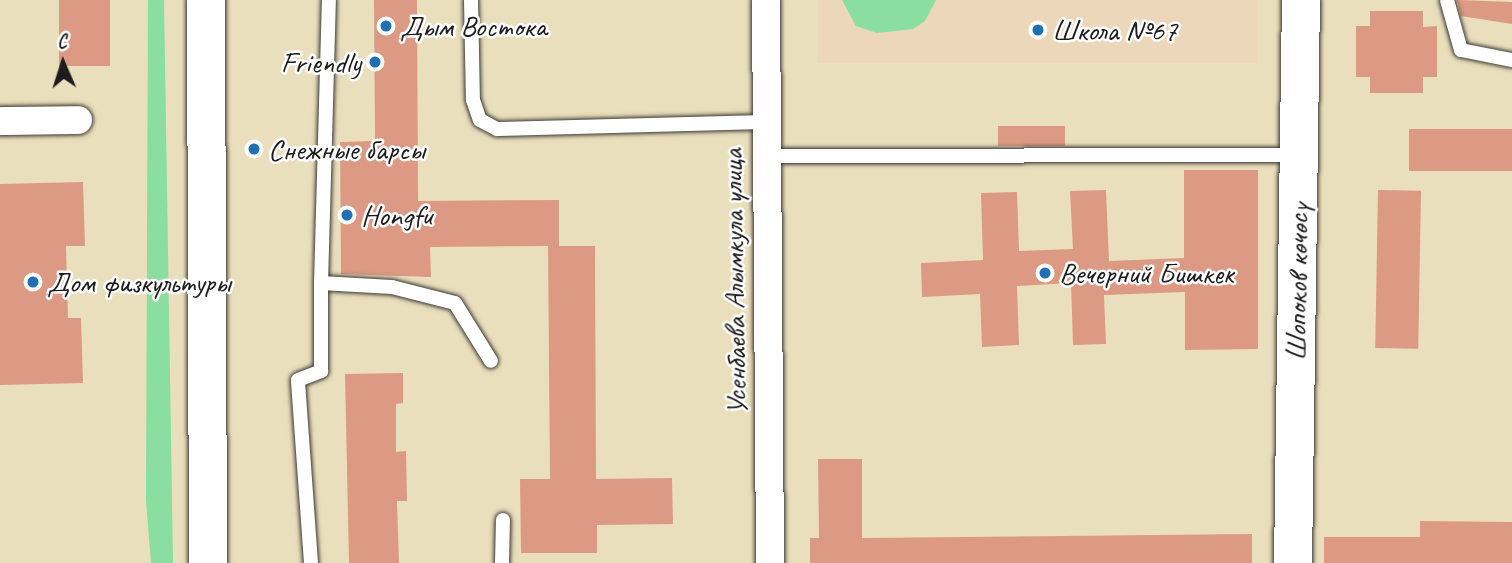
<!DOCTYPE html>
<html>
<head>
<meta charset="utf-8">
<style>
  body { margin:0 }
  #map { position:relative; width:1512px; height:563px; overflow:hidden; background:#eadfbc; font-family:Caveat,sans-serif }
  div>[style] { position:absolute }
  [style*='--x'] { left:calc(var(--x)*1px); top:calc(var(--y)*1px); width:calc(var(--w)*1px); rotate:calc(var(--a)*1deg) }
  .built>* { inset:0; background:#edd7ba; transform-origin:0 0 }
  .green>* { inset:0; background:#89dea0 }
  .building>* { inset:0; background:#dc9983; transform-origin:0 0 }
  .roads { filter:drop-shadow(0 0 2px #3b3934) drop-shadow(0 0 2px #3b3934) }
  .lane>* { height:14px; margin:-7px; padding:0 7px; transform-origin:7px; border-radius:7px; background:#fff }
  .street>* { height:28px; margin:-14px; padding:0 14px; transform-origin:14px; border-radius:14px; background:#fff }
  .secondary>* { height:38px; margin:-19px; padding:0 19px; transform-origin:19px; border-radius:19px; background:#fff }
  .primary>* { height:38px; margin:-19px; padding:0 19px; transform-origin:19px; border-radius:19px; background:#fff }
  .dots>* { width:19px; height:19px; translate:-50% -50%; box-sizing:border-box; border:4px solid #fff; border-radius:50% }
  span { translate:-50% -50%; white-space:nowrap; text-align:center; line-height:1.15; -webkit-text-stroke:5px #fff; paint-order:stroke }
  .poi-label { font-size:30px; color:#1c1c1c }
  .left { translate:0 -50%; text-align:left }
  .right { translate:-100% -50%; text-align:right }
  .street-label { font-size:30px; color:#1c1c1c }
  .north { position:absolute; left:28px; top:28px; width:70px; height:70px; -webkit-text-stroke:5px #fff; paint-order:stroke; rotate:357deg; font-size:19px; font-weight:700; line-height:28px; text-align:center; color:#1c1c1c }
  .north::after { content:''; display:block; margin:auto; width:24px; height:32px; background:#1c1c1c; clip-path:polygon(50% 0,100% 100%,50% 72%,0 100%) }
</style>
</head>
<body>
<div id="map">
  <div class="built">
    <i style="left:818px;top:0;width:440px;height:63px"></i>
  </div>
  <div class="green">
    <i style="clip-path:polygon(148px 0,164px 0,173px 563px,151px 563px,146px 500px)"></i>
    <i style="clip-path:polygon(842px 0,936px 0,925px 21px,913px 29px,877px 33px,856px 26px)"></i>
  </div>
  <div class="building">
    <i style="left:59px;top:0;width:51px;height:66px"></i>
    <i style="clip-path:polygon(374px 0,417px 0,418px 201px,559px 200px,559px 246px,595px 246px,596px 479px,672px 478px,673px 524px,597px 525px,597px 553px,521px 553px,520px 479px,550px 479px,548px 246px,430px 247px,431px 277px,341px 274px,340px 142px,375px 141px)"></i>
    <i style="clip-path:polygon(1457px 0,1512px 2px,1512px 24px,1461px 16px)"></i>
    <i style="clip-path:polygon(1370px 11px,1423px 11px,1423px 27px,1437px 26px,1437px 77px,1423px 77px,1423px 93px,1370px 93px,1370px 77px,1356px 77px,1356px 26px,1370px 26px)"></i>
    <i style="left:1065px;top:126px;width:20px;height:67px;rotate:90deg"></i>
    <i style="left:1512px;top:129px;width:42px;height:103px;rotate:90deg"></i>
    <i style="clip-path:polygon(1184px 170px,1258px 170px,1258px 349px,1185px 350px,1185px 292px,1104px 295px,1106px 344px,1073px 345px,1071px 283px,1017px 286px,1019px 345px,982px 347px,980px 294px,922px 297px,921px 263px,983px 260px,981px 193px,1017px 192px,1019px 251px,1073px 249px,1070px 191px,1106px 190px,1109px 261px,1184px 258px)"></i>
    <i style="clip-path:polygon(83px 182px,85px 246px,66px 246px,68px 318px,81px 318px,83px 383px,0 385px,0 184px)"></i>
    <i style="left:1378px;top:190px;width:43px;height:158px;rotate:1deg"></i>
    <i style="clip-path:polygon(403px 373px,403px 403px,396px 404px,396px 452px,406px 451px,407px 501px,397px 501px,399px 563px,349px 563px,345px 374px)"></i>
    <i style="clip-path:polygon(818px 459px,862px 459px,862px 538px,1252px 534px,1252px 563px,810px 563px,810px 538px,819px 538px)"></i>
    <i style="clip-path:polygon(1420px 521px,1512px 522px,1512px 563px,1324px 563px,1324px 537px,1420px 537px)"></i>
  </div>
  <div class="roads">
    <div class="lane">
      <i style="--x:471;--y:0;--w:100;--a:88.9"></i>
      <i style="--x:473;--y:100;--w:21;--a:71"></i>
      <i style="--x:480;--y:120;--w:19;--a:28"></i>
      <i style="--x:497;--y:129;--w:269;--a:-1.5"></i>
      <i style="--x:1447;--y:0;--w:52;--a:74.4"></i>
      <i style="--x:1461;--y:50;--w:52;--a:11.1"></i>
      <i style="--x:767;--y:156;--w:530;--a:-0.11"></i>
      <i style="--x:321;--y:283;--w:283;--a:-88.4"></i>
      <i style="--x:311;--y:563;--w:183;--a:-94.1"></i>
      <i style="--x:298;--y:380;--w:25;--a:-21"></i>
      <i style="--x:321;--y:371;--w:88;--a:-90"></i>
      <i style="--x:321;--y:283;--w:71;--a:3.2"></i>
      <i style="--x:392;--y:287;--w:65;--a:14.3"></i>
      <i style="--x:455;--y:303;--w:68;--a:58.2"></i>
      <i style="--x:502;--y:563;--w:43;--a:-88.7"></i>
    </div>
    <div class="street">
      <i style="--x:766;--y:0;--w:563;--a:89.59"></i>
      <i style="--x:0;--y:121;--w:78;--a:-0.7"></i>
    </div>
    <div class="secondary">
      <i style="--x:1293;--y:563;--w:563;--a:-89.19"></i>
    </div>
    <div class="primary">
      <i style="--x:206;--y:0;--w:563;--a:89.8"></i>
    </div>
  </div>
  <div class="dots">
    <i style="left:386px;top:26px;background:#1f6fb2"></i>
    <i style="left:1038px;top:30px;background:#1f6fb2"></i>
    <i style="left:375px;top:62px;background:#1f6fb2"></i>
    <i style="left:254px;top:149px;background:#1f6fb2"></i>
    <i style="left:347px;top:215px;background:#1f6fb2"></i>
    <i style="left:1045px;top:273px;background:#1f6fb2"></i>
    <i style="left:33px;top:282px;background:#1f6fb2"></i>
  </div>
  <div class="poi-label">
    <span class="left" style="left:400px;top:26px">Дым Востока</span>
    <span class="left" style="left:1052px;top:30px">Школа №67</span>
    <span class="right" style="left:361px;top:62px">Friendly</span>
    <span class="left" style="left:268px;top:149px">Снежные барсы</span>
    <span class="left" style="left:361px;top:215px">Hongfu</span>
    <span class="left" style="left:1059px;top:273px">Вечерний Бишкек</span>
    <span class="left" style="left:47px;top:282px">Дом физкультуры</span>
  </div>
  <div class="street-label">
    <span style="left:734px;top:282px;rotate:-91deg">Усенбаева Алымкула улица</span>
    <span style="left:1297px;top:282px;rotate:-89deg">Шопоков көчөсү</span>
  </div>
  <div class="north">С</div>
</div>
</body>
</html>
